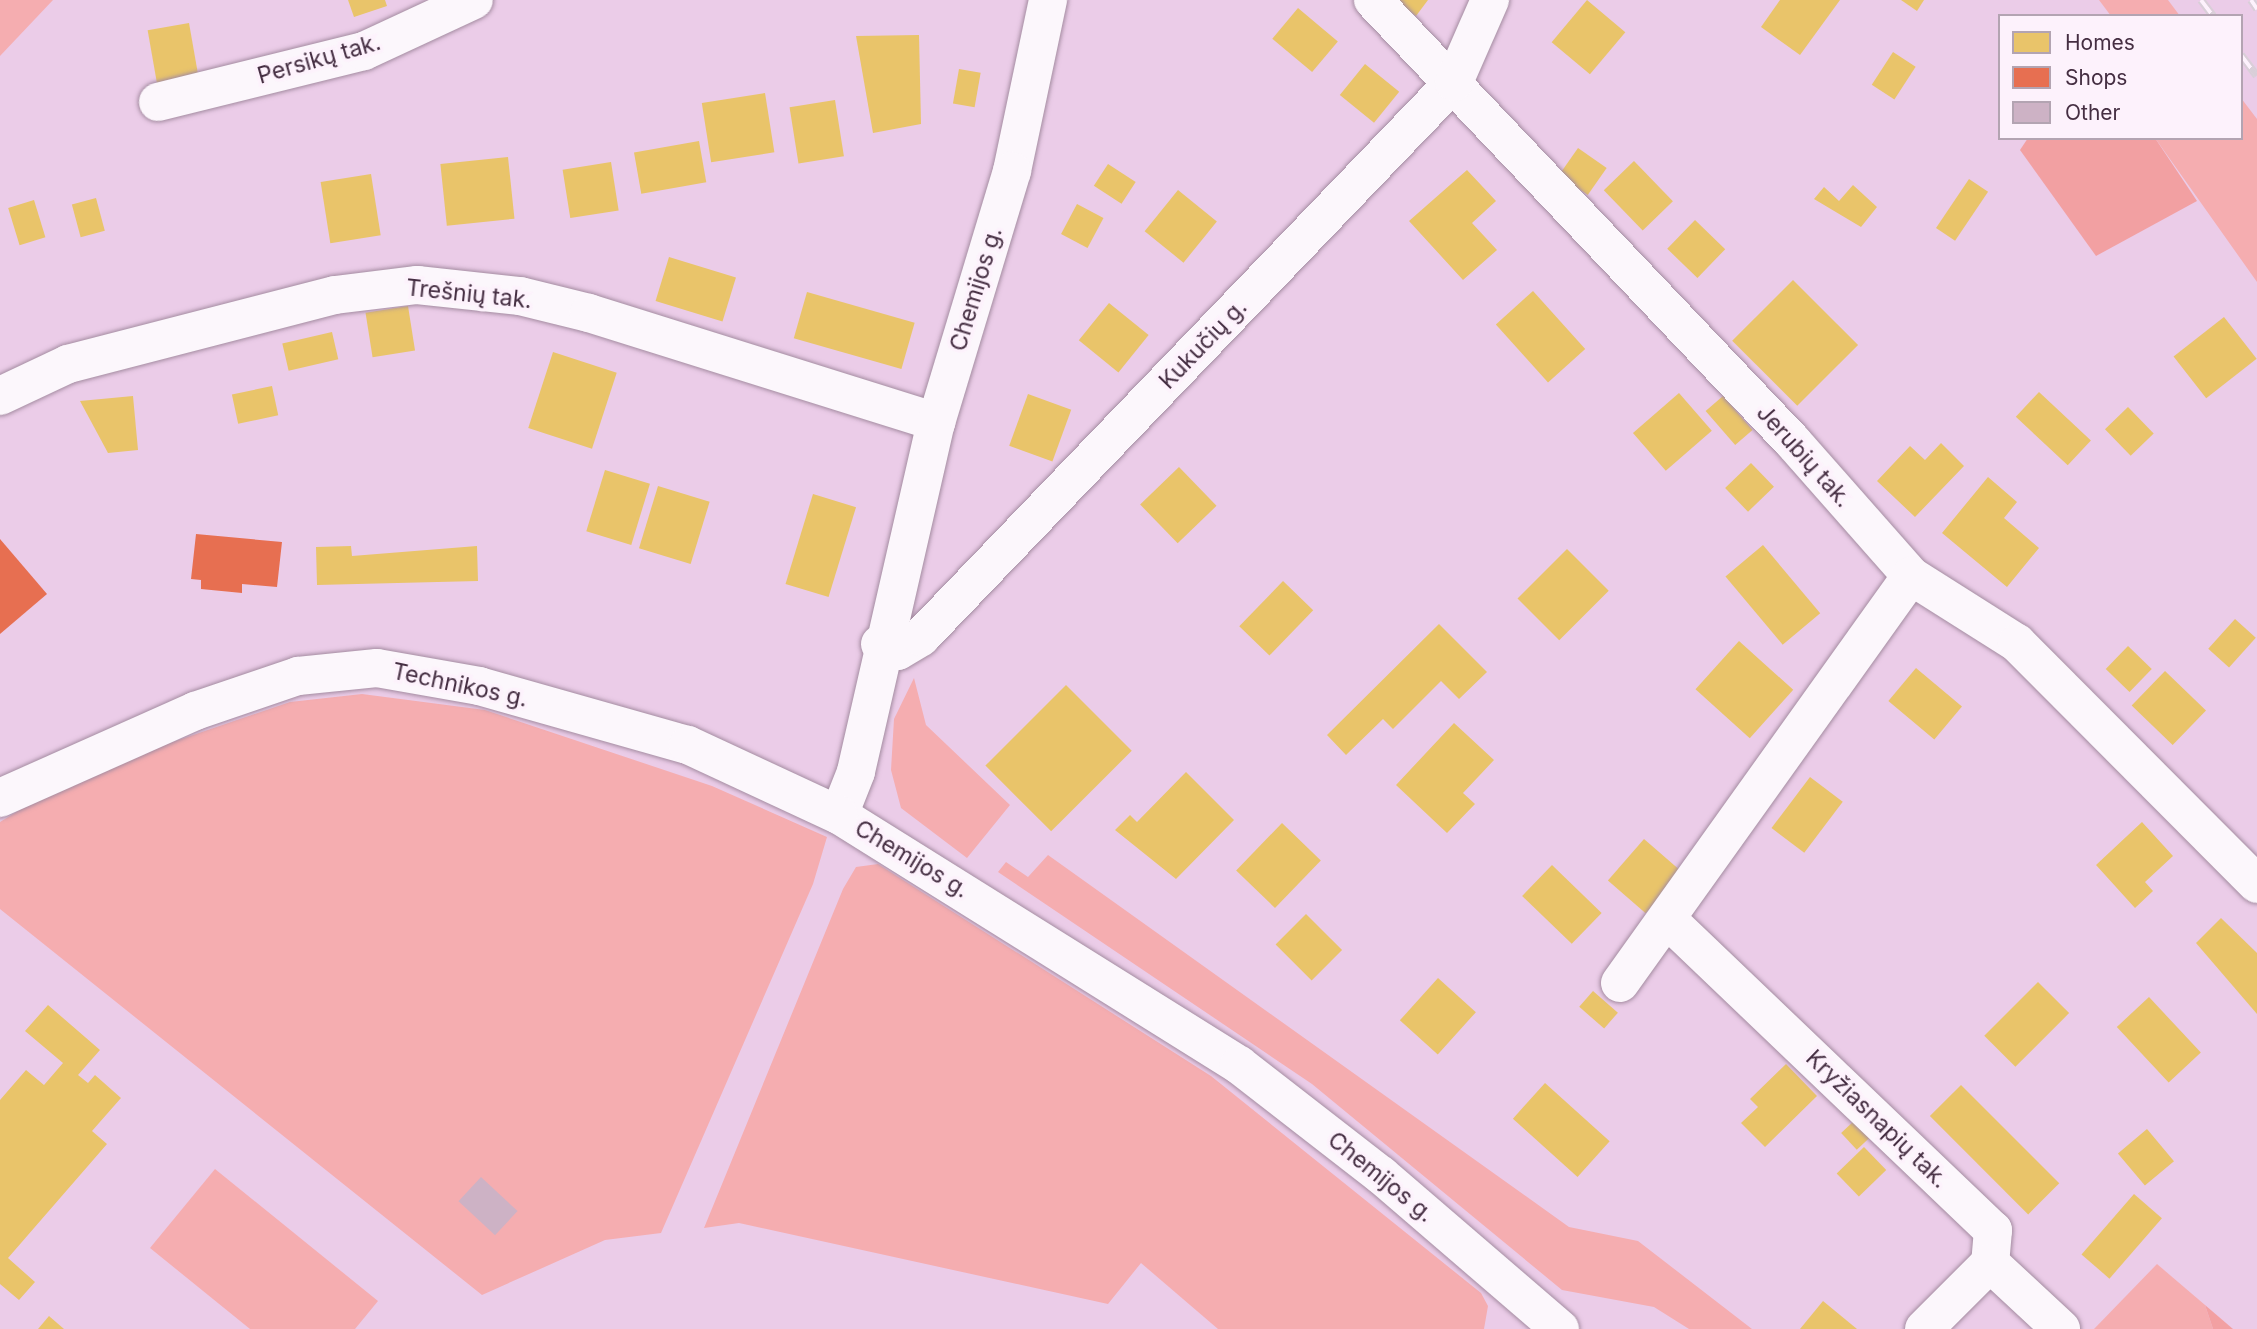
<!DOCTYPE html>
<html>
<head>
<meta charset="utf-8">
<style>
  body { margin:0 }
  #map { position:relative; width:2257px; height:1329px; overflow:hidden; background:#ebcce8; font-family:Inter,sans-serif }
  div>[style] { position:absolute }
  [style*='--x'] { left:calc(var(--x)*1px); top:calc(var(--y)*1px); width:calc(var(--w)*1px); rotate:calc(var(--a)*1deg) }
  .green>* { inset:0; background:#f5adb0 }
  .forest>* { inset:0; background:#f2a0a2 }
  .homes>* { inset:0; background:#e9c46a; transform-origin:0 0 }
  .shops>* { inset:0; background:#e76f51 }
  .building>* { inset:0; background:#cdb2c5; transform-origin:0 0 }
  .roads { filter:drop-shadow(0 0 2px #a48ca1) drop-shadow(0 0 2px #a48ca1) }
  .street>* { height:38px; margin:-19px; padding:0 19px; transform-origin:19px; border-radius:19px; background:#fcf7fc }
  .secondary>* { height:38px; margin:-19px; padding:0 19px; transform-origin:19px; border-radius:19px; background:#fcf7fc }
  .rail>* { height:8px; margin-top:-4px; transform-origin:0; background:repeating-linear-gradient(90deg,#fdf2fc 0 16px,#d9cfd8 0 32px); box-sizing:border-box; border-block:2px solid #d9cfd8 }
  span { translate:-50% -50%; white-space:nowrap; text-align:center; line-height:1.15; -webkit-text-stroke:7px #fdf2fc; paint-order:stroke }
  .street-label { font-size:23px; color:#452e42 }
  .legend { position:absolute; left:1998px; top:14px; width:245px; height:126px; box-sizing:border-box; background:#fdf2fc; border:2px solid #b3a4b2; margin:0; padding:9px 12px; list-style:none; font-size:21px; color:#452e42 }
  .legend li { display:flex; align-items:center; gap:14px; height:35px }
  .legend b { width:35px; border:2px solid #b3a4b2 }
</style>
</head>
<body>
<div id="map">
  <div class="green">
    <i style="clip-path:polygon(0 0,53px 0,0 56px)"></i>
    <i style="clip-path:polygon(2099px 0,2168px 0,2180px 16px,2111px 16px)"></i>
    <i style="clip-path:polygon(2241px 98px,2257px 119px,2257px 282px,2155px 138px,2241px 138px)"></i>
    <i style="clip-path:polygon(914px 678px,926px 725px,1010px 805px,967px 858px,901px 808px,891px 770px,894px 719px)"></i>
    <i style="clip-path:polygon(362px 694px,485px 710px,712px 786px,827px 837px,813px 884px,661px 1233px,605px 1240px,482px 1295px,0 909px,0 822px,36px 800px,120px 760px,290px 702px)"></i>
    <i style="clip-path:polygon(1048px 855px,1569px 1227px,1638px 1241px,1752px 1329px,1689px 1329px,1654px 1307px,1562px 1290px,1312px 1084px,998px 872px,1006px 862px,1028px 877px)"></i>
    <i style="clip-path:polygon(878px 864px,1211px 1076px,1481px 1293px,1488px 1306px,1484px 1329px,1218px 1329px,1141px 1263px,1108px 1304px,739px 1223px,704px 1228px,843px 889px,856px 867px)"></i>
    <i style="clip-path:polygon(215px 1169px,378px 1301px,355px 1329px,250px 1329px,150px 1248px)"></i>
    <i style="clip-path:polygon(2157px 1264px,2205px 1305px,2213px 1329px,2094px 1329px)"></i>
  </div>
  <div class="forest">
    <i style="clip-path:polygon(2028px 138px,2155px 138px,2197px 201px,2096px 256px,2020px 150px)"></i>
    <i style="clip-path:polygon(2205px 1305px,2233px 1329px,2213px 1329px)"></i>
  </div>
  <div class="homes">
    <i style="clip-path:polygon(348px 0,385px 0,387px 6px,354px 17px)"></i>
    <i style="clip-path:polygon(1396px 0,1428px 0,1416px 16px)"></i>
    <i style="left:1587px;top:0;width:50px;height:55px;rotate:40deg"></i>
    <i style="clip-path:polygon(1780px 0,1840px 0,1800px 55px,1761px 27px)"></i>
    <i style="clip-path:polygon(1901px 0,1924px 0,1917px 11px)"></i>
    <i style="left:1298px;top:8px;width:52px;height:40px;rotate:40deg"></i>
    <i style="left:189px;top:23px;width:54px;height:42px;rotate:80deg"></i>
    <i style="clip-path:polygon(919px 35px,921px 124px,873px 133px,856px 36px)"></i>
    <i style="left:1893px;top:52px;width:27px;height:39px;rotate:33deg"></i>
    <i style="left:1365px;top:64px;width:44px;height:40px;rotate:39deg"></i>
    <i style="left:959px;top:69px;width:22px;height:35px;rotate:10deg"></i>
    <i style="left:765px;top:93px;width:60px;height:64px;rotate:81deg"></i>
    <i style="left:835px;top:100px;width:57px;height:46px;rotate:81deg"></i>
    <i style="left:699px;top:141px;width:42px;height:66px;rotate:80deg"></i>
    <i style="left:1578px;top:148px;width:35px;height:33px;rotate:35deg"></i>
    <i style="left:508px;top:157px;width:62px;height:68px;rotate:84deg"></i>
    <i style="left:1634px;top:161px;width:56px;height:42px;rotate:46deg"></i>
    <i style="left:611px;top:162px;width:49px;height:49px;rotate:81deg"></i>
    <i style="left:1108px;top:164px;width:33px;height:26px;rotate:33deg"></i>
    <i style="clip-path:polygon(1467px 170px,1496px 201px,1472px 223px,1497px 250px,1463px 280px,1409px 221px)"></i>
    <i style="left:371px;top:174px;width:62px;height:51px;rotate:81deg"></i>
    <i style="left:1969px;top:179px;width:23px;height:59px;rotate:34deg"></i>
    <i style="clip-path:polygon(1853px 185px,1877px 207px,1861px 227px,1814px 199px,1824px 187px,1839px 201px)"></i>
    <i style="left:1178px;top:190px;width:50px;height:53px;rotate:39deg"></i>
    <i style="left:96px;top:198px;width:34px;height:25px;rotate:75deg"></i>
    <i style="left:34px;top:200px;width:39px;height:27px;rotate:73deg"></i>
    <i style="left:1077px;top:204px;width:30px;height:34px;rotate:28deg"></i>
    <i style="left:1695px;top:220px;width:42px;height:40px;rotate:44deg"></i>
    <i style="left:669px;top:257px;width:70px;height:46px;rotate:17deg"></i>
    <i style="left:1793px;top:280px;width:92px;height:86px;rotate:45deg"></i>
    <i style="left:1533px;top:291px;width:78px;height:50px;rotate:48deg"></i>
    <i style="left:807px;top:292px;width:112px;height:48px;rotate:16deg"></i>
    <i style="left:1109px;top:303px;width:51px;height:48px;rotate:39deg"></i>
    <i style="left:408px;top:306px;width:45px;height:43px;rotate:81deg"></i>
    <i style="left:2224px;top:317px;width:53px;height:64px;rotate:52deg"></i>
    <i style="left:332px;top:332px;width:28px;height:51px;rotate:77deg"></i>
    <i style="left:553px;top:352px;width:67px;height:80px;rotate:18deg"></i>
    <i style="left:272px;top:386px;width:30px;height:41px;rotate:78deg"></i>
    <i style="left:2039px;top:392px;width:71px;height:34px;rotate:43deg"></i>
    <i style="left:1679px;top:393px;width:50px;height:61px;rotate:49deg"></i>
    <i style="left:1028px;top:394px;width:46px;height:55px;rotate:20deg"></i>
    <i style="clip-path:polygon(133px 396px,138px 450px,108px 453px,80px 401px)"></i>
    <i style="left:1723px;top:396px;width:45px;height:23px;rotate:49deg"></i>
    <i style="left:2128px;top:407px;width:37px;height:32px;rotate:46deg"></i>
    <i style="clip-path:polygon(1941px 443px,1964px 466px,1915px 517px,1877px 481px,1910px 446px,1925px 460px)"></i>
    <i style="left:1751px;top:463px;width:33px;height:36px;rotate:46deg"></i>
    <i style="left:1179px;top:467px;width:54px;height:54px;rotate:46deg"></i>
    <i style="left:605px;top:470px;width:47px;height:64px;rotate:17deg"></i>
    <i style="clip-path:polygon(1988px 477px,2017px 502px,2004px 518px,2039px 548px,2007px 587px,1942px 533px)"></i>
    <i style="left:658px;top:486px;width:54px;height:65px;rotate:17deg"></i>
    <i style="left:813px;top:494px;width:45px;height:94px;rotate:17deg"></i>
    <i style="left:1763px;top:545px;width:89px;height:49px;rotate:50deg"></i>
    <i style="clip-path:polygon(351px 546px,352px 556px,477px 546px,478px 581px,317px 585px,316px 547px)"></i>
    <i style="left:1567px;top:549px;width:59px;height:70px;rotate:45deg"></i>
    <i style="left:1283px;top:581px;width:42px;height:63px;rotate:44deg"></i>
    <i style="left:2235px;top:619px;width:28px;height:40px;rotate:42deg"></i>
    <i style="clip-path:polygon(1439px 624px,1487px 672px,1459px 699px,1441px 681px,1393px 729px,1383px 719px,1346px 755px,1327px 735px)"></i>
    <i style="left:1739px;top:641px;width:73px;height:65px;rotate:42deg"></i>
    <i style="left:2128px;top:646px;width:33px;height:32px;rotate:44deg"></i>
    <i style="left:1916px;top:668px;width:60px;height:43px;rotate:40deg"></i>
    <i style="left:2165px;top:671px;width:57px;height:48px;rotate:44deg"></i>
    <i style="left:1066px;top:685px;width:93px;height:114px;rotate:45deg"></i>
    <i style="clip-path:polygon(1454px 723px,1494px 760px,1463px 793px,1475px 804px,1447px 833px,1396px 785px)"></i>
    <i style="clip-path:polygon(1186px 772px,1234px 820px,1176px 879px,1115px 830px,1130px 815px,1137px 822px)"></i>
    <i style="left:1810px;top:777px;width:41px;height:64px;rotate:37deg"></i>
    <i style="clip-path:polygon(2142px 822px,2173px 856px,2145px 882px,2153px 891px,2135px 908px,2096px 865px)"></i>
    <i style="left:1282px;top:823px;width:54px;height:66px;rotate:44deg"></i>
    <i style="left:1644px;top:839px;width:50px;height:55px;rotate:41deg"></i>
    <i style="left:1552px;top:865px;width:69px;height:43px;rotate:44deg"></i>
    <i style="left:1306px;top:914px;width:51px;height:43px;rotate:45deg"></i>
    <i style="clip-path:polygon(2221px 918px,2257px 953px,2257px 1014px,2196px 943px)"></i>
    <i style="left:1438px;top:978px;width:51px;height:57px;rotate:42deg"></i>
    <i style="left:2038px;top:982px;width:44px;height:76px;rotate:45deg"></i>
    <i style="left:1593px;top:991px;width:33px;height:21px;rotate:41deg"></i>
    <i style="left:2149px;top:997px;width:76px;height:44px;rotate:47deg"></i>
    <i style="clip-path:polygon(48px 1005px,100px 1050px,78px 1075px,88px 1083px,95px 1075px,121px 1098px,92px 1131px,107px 1144px,8px 1258px,35px 1282px,19px 1300px,0 1284px,0 1100px,26px 1070px,44px 1085px,63px 1063px,25px 1031px)"></i>
    <i style="clip-path:polygon(1786px 1064px,1817px 1096px,1765px 1147px,1741px 1123px,1758px 1107px,1750px 1099px)"></i>
    <i style="left:1545px;top:1083px;width:87px;height:48px;rotate:42deg"></i>
    <i style="left:1961px;top:1085px;width:139px;height:44px;rotate:45deg"></i>
    <i style="left:1855px;top:1120px;width:23px;height:19px;rotate:47deg"></i>
    <i style="left:2147px;top:1129px;width:42px;height:38px;rotate:50deg"></i>
    <i style="left:1864px;top:1147px;width:32px;height:38px;rotate:46deg"></i>
    <i style="left:2134px;top:1194px;width:37px;height:80px;rotate:41deg"></i>
    <i style="clip-path:polygon(1823px 1301px,1857px 1329px,1800px 1329px)"></i>
    <i style="clip-path:polygon(49px 1316px,64px 1329px,38px 1329px)"></i>
  </div>
  <div class="shops">
    <i style="clip-path:polygon(196px 534px,282px 542px,277px 587px,242px 584px,242px 593px,201px 589px,201px 580px,191px 579px)"></i>
    <i style="clip-path:polygon(0 539px,47px 594px,0 634px)"></i>
  </div>
  <div class="building">
    <i style="left:481px;top:1177px;width:50px;height:33px;rotate:43deg"></i>
  </div>
  <div class="roads">
    <div class="street">
      <i style="--x:1373;--y:0;--w:610;--a:46.46"></i>
      <i style="--x:1793;--y:442;--w:179;--a:48.6"></i>
      <i style="--x:1911;--y:576;--w:125;--a:32.3"></i>
      <i style="--x:2017;--y:643;--w:340;--a:45.1"></i>
      <i style="--x:158;--y:102;--w:212;--a:-13.9"></i>
      <i style="--x:364;--y:51;--w:121;--a:-24.9"></i>
      <i style="--x:0;--y:396;--w:75;--a:-25.2"></i>
      <i style="--x:68;--y:364;--w:276;--a:-14.5"></i>
      <i style="--x:335;--y:295;--w:83;--a:-7"></i>
      <i style="--x:417;--y:285;--w:104;--a:6.1"></i>
      <i style="--x:520;--y:296;--w:71;--a:13.8"></i>
      <i style="--x:589;--y:313;--w:364;--a:17.4"></i>
      <i style="--x:880;--y:644;--w:19;--a:21"></i>
      <i style="--x:898;--y:651;--w:27;--a:-31"></i>
      <i style="--x:921;--y:637;--w:769;--a:-46.16"></i>
      <i style="--x:1454;--y:82;--w:90;--a:-66.3"></i>
      <i style="--x:1667;--y:919;--w:451;--a:43.7"></i>
      <i style="--x:1993;--y:1230;--w:33;--a:95"></i>
      <i style="--x:1990;--y:1263;--w:97;--a:42.9"></i>
      <i style="--x:1620;--y:983;--w:500;--a:-54.44"></i>
      <i style="--x:1924;--y:1329;--w:93;--a:-45"></i>
    </div>
    <div class="secondary">
      <i style="--x:1048;--y:0;--w:175;--a:101.9"></i>
      <i style="--x:1012;--y:171;--w:262;--a:106.8"></i>
      <i style="--x:936;--y:422;--w:359;--a:102.9"></i>
      <i style="--x:856;--y:772;--w:46;--a:111.6"></i>
      <i style="--x:839;--y:815;--w:472;--a:32"></i>
      <i style="--x:1239;--y:1065;--w:180;--a:37.8"></i>
      <i style="--x:1381;--y:1175;--w:236;--a:40.7"></i>
      <i style="--x:0;--y:798;--w:214;--a:-24"></i>
      <i style="--x:195;--y:711;--w:109;--a:-18.8"></i>
      <i style="--x:298;--y:676;--w:79;--a:-5.8"></i>
      <i style="--x:377;--y:668;--w:104;--a:10"></i>
      <i style="--x:479;--y:686;--w:217;--a:15.8"></i>
      <i style="--x:688;--y:745;--w:166;--a:24.9"></i>
    </div>
  </div>
  <div class="rail">
    <i style="--x:2201;--y:0;--w:20;--a:53"></i>
    <i style="--x:2251;--y:0;--w:11;--a:56"></i>
    <i style="--x:2241;--y:55;--w:26;--a:53"></i>
  </div>
  <div class="street-label">
    <span style="left:319px;top:59px;rotate:-16deg">Persikų tak.</span>
    <span style="left:976px;top:289px;rotate:-73deg">Chemijos g.</span>
    <span style="left:469px;top:294px;rotate:6deg">Trešnių tak.</span>
    <span style="left:1203px;top:344px;rotate:-46deg">Kukučių g.</span>
    <span style="left:1804px;top:456px;rotate:48deg">Jerubių tak.</span>
    <span style="left:460px;top:685px;rotate:12deg">Technikos g.</span>
    <span style="left:912px;top:859px;rotate:31deg">Chemijos g.</span>
    <span style="left:1877px;top:1119px;rotate:44deg">Kryžiasnapių tak.</span>
    <span style="left:1381px;top:1177px;rotate:39deg">Chemijos g.</span>
  </div>
  <ul class="legend">
  <li><b style="height:19px;background:#e9c46a"></b>Homes</li>
  <li><b style="height:19px;background:#e76f51"></b>Shops</li>
  <li><b style="height:19px;background:#cdb2c5"></b>Other</li>
  </ul>
</div>
</body>
</html>
